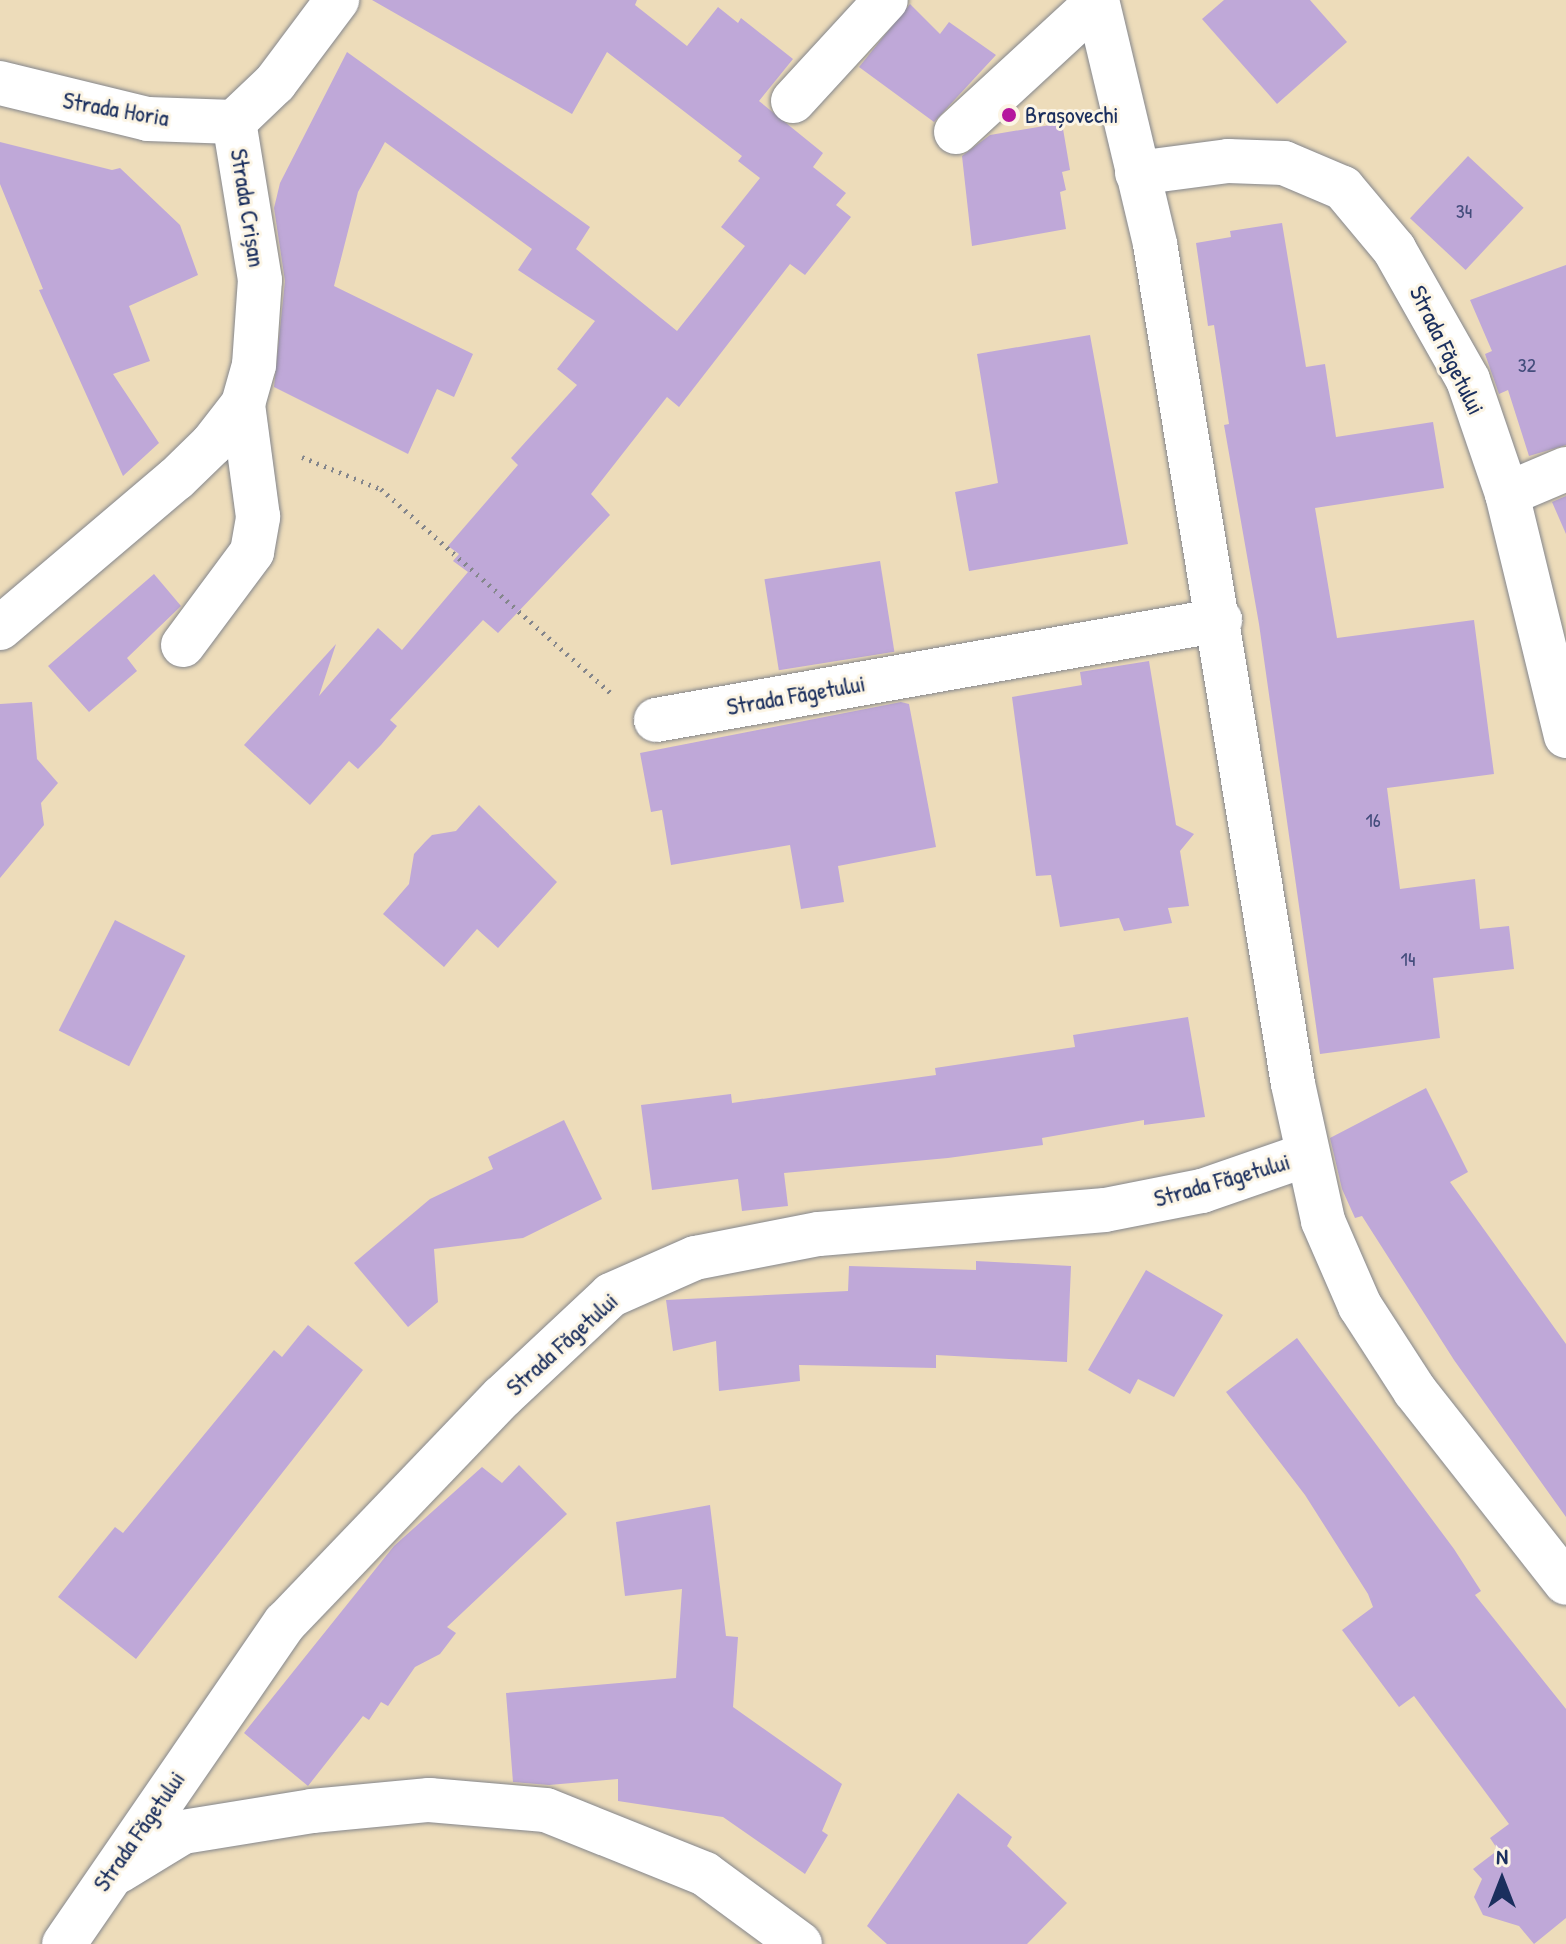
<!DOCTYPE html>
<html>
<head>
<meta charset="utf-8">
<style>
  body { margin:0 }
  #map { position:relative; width:1566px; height:1944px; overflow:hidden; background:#eddcba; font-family:"Patrick Hand",sans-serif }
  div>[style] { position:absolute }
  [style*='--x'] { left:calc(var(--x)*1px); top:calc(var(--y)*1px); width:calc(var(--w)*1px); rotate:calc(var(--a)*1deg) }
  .building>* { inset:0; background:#bfa8d8; transform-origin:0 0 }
  .path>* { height:5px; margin-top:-2.5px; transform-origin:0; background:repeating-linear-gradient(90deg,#84868c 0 2px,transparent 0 8px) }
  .roads { filter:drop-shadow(0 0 2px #84868c) drop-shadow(0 0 2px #84868c) }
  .minor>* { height:44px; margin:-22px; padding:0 22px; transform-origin:22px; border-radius:22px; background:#fff }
  .dots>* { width:22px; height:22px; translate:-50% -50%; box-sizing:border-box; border:4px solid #fcf5e5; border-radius:50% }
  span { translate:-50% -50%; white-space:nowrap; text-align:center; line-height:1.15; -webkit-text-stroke:6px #fcf5e5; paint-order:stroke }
  .number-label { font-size:20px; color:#444d7c }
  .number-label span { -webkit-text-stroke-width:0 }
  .street-label { font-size:24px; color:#1b2f5e }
  .poi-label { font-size:24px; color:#1b2f5e }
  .left { translate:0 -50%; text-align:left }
  .north { position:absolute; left:1462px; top:1840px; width:80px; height:80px; -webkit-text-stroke:6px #fcf5e5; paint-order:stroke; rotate:0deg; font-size:22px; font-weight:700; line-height:32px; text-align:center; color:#1b2f5e }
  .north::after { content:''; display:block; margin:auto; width:28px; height:36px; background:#1b2f5e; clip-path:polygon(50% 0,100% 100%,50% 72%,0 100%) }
</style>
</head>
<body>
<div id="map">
  <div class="building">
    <i style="clip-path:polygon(372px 0,637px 0,635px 5px,687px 46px,718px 7px,738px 23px,741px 18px,793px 59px,759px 101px,823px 153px,813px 167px,846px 193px,836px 205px,851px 217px,805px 275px,790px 264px,679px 407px,667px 397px,591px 494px,610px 515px,498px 633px,483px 620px,390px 720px,397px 726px,381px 745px,358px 769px,349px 761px,310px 805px,244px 745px,336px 644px,319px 696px,378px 628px,402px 650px,468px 572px,453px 561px,459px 554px,448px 546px,518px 465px,511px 458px,577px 385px,557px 369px,595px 321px,518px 270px,532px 249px,385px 142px,358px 192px,334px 286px,473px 354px,454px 397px,437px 389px,408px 454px,274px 387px,285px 281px,274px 208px,280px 183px,347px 52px,590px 227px,576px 249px,677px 331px,745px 246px,721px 227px,760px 178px,738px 161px,742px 156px,607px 52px,572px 114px)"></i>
    <i style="clip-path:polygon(1224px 0,1310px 0,1347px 42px,1277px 104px,1202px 19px)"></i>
    <i style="clip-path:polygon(910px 4px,940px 34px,949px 22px,996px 55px,934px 122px,859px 67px)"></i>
    <i style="clip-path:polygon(1062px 123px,1070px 170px,1062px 172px,1066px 190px,1060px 192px,1066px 229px,972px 246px,962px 156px,990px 135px)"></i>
    <i style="clip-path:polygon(0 142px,112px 170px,120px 168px,180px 225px,198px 275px,129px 306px,150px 361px,113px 374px,159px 443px,123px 476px,39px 290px,43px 289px,0 184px)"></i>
    <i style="left:1468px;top:156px;width:76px;height:85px;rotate:43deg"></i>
    <i style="clip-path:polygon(1282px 223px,1306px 367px,1325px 364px,1336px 437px,1433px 422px,1444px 488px,1315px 508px,1337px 638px,1474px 620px,1494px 774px,1387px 788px,1400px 889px,1475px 879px,1480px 929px,1509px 926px,1514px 969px,1433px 978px,1440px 1038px,1320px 1054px,1259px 624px,1224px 425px,1229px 424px,1214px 325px,1208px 326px,1196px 243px,1231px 237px,1230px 231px)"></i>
    <i style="clip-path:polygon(1566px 265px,1566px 445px,1529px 456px,1508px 390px,1499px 394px,1485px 354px,1492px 351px,1470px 300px)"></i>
    <i style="clip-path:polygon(1090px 335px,1128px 544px,969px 571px,955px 492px,998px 483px,977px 354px)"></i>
    <i style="clip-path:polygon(1566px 496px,1566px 534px,1552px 502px)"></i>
    <i style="left:880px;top:561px;width:92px;height:117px;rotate:81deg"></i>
    <i style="clip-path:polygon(154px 574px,181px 606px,127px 658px,137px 671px,89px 712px,48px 666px)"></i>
    <i style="clip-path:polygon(1149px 661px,1176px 825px,1194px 834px,1180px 851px,1189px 906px,1168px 908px,1172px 923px,1124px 931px,1119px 918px,1060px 927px,1051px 875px,1036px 876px,1012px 697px,1082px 685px,1080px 672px)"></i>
    <i style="clip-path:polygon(32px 702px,37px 759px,58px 783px,41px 803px,44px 825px,0 878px,0 704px)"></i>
    <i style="clip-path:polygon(901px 702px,909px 704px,936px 847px,838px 866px,844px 902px,801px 909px,790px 845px,671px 865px,662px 810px,651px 812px,640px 753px)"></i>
    <i style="clip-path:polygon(479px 805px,557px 882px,498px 948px,477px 929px,444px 967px,383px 914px,409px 884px,414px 854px,425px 842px,432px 835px,456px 831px)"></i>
    <i style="left:115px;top:920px;width:79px;height:124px;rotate:27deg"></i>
    <i style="clip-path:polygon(1188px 1017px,1205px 1117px,1144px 1125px,1144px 1120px,1042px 1138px,1043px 1145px,948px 1158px,784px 1173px,788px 1206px,742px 1211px,738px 1179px,652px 1190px,641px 1105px,731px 1094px,732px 1103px,936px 1075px,935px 1068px,1075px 1047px,1073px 1035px)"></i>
    <i style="clip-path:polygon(1426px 1088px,1468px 1172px,1450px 1182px,1566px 1344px,1566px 1517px,1454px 1360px,1362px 1216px,1355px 1218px,1342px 1189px,1330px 1138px)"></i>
    <i style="clip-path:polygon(564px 1120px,602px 1199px,523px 1238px,434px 1249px,438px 1302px,408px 1327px,354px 1263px,430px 1199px,493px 1169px,488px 1157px)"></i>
    <i style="clip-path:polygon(976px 1261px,1071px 1266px,1067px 1362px,936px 1355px,936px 1368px,799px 1365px,800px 1381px,719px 1391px,716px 1341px,673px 1351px,666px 1300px,848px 1291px,849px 1266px,976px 1270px)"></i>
    <i style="clip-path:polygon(1146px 1270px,1223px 1315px,1174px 1397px,1138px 1379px,1130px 1394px,1088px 1370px)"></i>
    <i style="clip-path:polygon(308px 1325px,363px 1370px,136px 1659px,58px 1597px,115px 1527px,123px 1533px,274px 1350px,282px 1357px)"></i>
    <i style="clip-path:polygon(1297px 1338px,1454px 1549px,1481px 1591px,1475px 1595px,1566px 1709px,1566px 1918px,1534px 1944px,1519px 1926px,1483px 1915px,1474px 1897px,1482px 1879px,1473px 1869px,1498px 1850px,1490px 1838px,1509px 1824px,1414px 1696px,1399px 1707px,1342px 1630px,1373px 1607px,1368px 1594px,1305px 1495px,1226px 1392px)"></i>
    <i style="clip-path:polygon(519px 1465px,567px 1514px,447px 1627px,456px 1633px,440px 1654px,415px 1667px,388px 1706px,381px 1702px,369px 1720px,363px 1716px,308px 1786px,244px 1733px,394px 1546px,482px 1467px,502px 1483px)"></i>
    <i style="clip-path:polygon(710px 1505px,726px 1636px,738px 1637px,733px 1707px,842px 1784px,822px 1831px,828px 1835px,805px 1874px,723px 1817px,618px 1801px,618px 1779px,549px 1785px,513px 1782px,506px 1693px,676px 1678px,682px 1589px,625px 1596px,616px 1522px)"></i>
    <i style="clip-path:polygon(958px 1793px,1012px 1837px,1007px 1846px,1067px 1903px,1027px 1944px,887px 1944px,867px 1926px)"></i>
  </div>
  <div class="path">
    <i style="--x:302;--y:457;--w:85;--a:22.1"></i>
    <i style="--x:381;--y:489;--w:309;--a:41.6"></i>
  </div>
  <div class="roads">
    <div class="minor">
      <i style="--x:1097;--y:0;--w:251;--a:76.6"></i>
      <i style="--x:1155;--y:244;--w:851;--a:80.67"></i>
      <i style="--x:1293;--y:1084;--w:140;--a:77.6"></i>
      <i style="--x:1323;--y:1221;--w:93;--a:66.5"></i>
      <i style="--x:1360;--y:1306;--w:101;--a:57.1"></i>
      <i style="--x:1415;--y:1391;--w:244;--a:51.8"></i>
      <i style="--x:0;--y:83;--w:152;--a:13.7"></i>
      <i style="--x:148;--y:119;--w:86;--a:2"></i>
      <i style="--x:793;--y:101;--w:137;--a:-47.4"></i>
      <i style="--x:234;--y:122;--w:57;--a:-43.6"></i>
      <i style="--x:275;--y:83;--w:104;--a:-53.2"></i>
      <i style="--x:956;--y:132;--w:192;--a:-42.7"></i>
      <i style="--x:1137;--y:173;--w:92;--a:-7.5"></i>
      <i style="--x:1228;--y:161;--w:56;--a:2"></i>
      <i style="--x:1284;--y:163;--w:64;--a:23"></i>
      <i style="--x:1343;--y:188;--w:80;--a:50.1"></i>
      <i style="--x:1394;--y:249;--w:150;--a:60.5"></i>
      <i style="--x:1468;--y:380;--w:120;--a:71.1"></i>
      <i style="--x:1507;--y:494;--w:249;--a:76.3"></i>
      <i style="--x:1507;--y:494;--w:64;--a:-23"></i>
      <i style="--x:0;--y:628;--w:231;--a:-40.3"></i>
      <i style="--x:176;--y:479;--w:50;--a:-44.2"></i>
      <i style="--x:212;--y:444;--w:51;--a:-52.2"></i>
      <i style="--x:243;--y:404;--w:41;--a:-74.2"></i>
      <i style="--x:254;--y:365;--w:85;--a:-86"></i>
      <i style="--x:260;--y:280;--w:160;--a:-99.3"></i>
      <i style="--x:183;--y:645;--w:116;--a:-53.4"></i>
      <i style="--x:252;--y:552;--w:36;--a:-80"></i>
      <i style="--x:258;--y:517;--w:114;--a:-97.6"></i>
      <i style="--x:656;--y:720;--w:573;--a:-10.05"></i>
      <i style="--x:119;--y:1871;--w:75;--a:-31.4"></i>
      <i style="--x:183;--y:1832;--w:131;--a:-9.2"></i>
      <i style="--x:312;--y:1811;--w:118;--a:-5.4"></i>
      <i style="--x:429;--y:1800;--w:117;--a:4.9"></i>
      <i style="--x:546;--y:1810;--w:171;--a:21.9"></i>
      <i style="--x:705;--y:1874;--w:118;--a:36.4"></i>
      <i style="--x:64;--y:1944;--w:390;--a:-55.5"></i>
      <i style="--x:285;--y:1623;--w:313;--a:-46.2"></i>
      <i style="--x:502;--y:1397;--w:149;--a:-43.1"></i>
      <i style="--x:611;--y:1295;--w:92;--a:-23.8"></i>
      <i style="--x:695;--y:1258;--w:126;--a:-11"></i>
      <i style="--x:819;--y:1234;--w:287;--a:-4.8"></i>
      <i style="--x:1105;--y:1210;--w:99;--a:-11.1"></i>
      <i style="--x:1202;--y:1191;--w:110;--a:-19.1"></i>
    </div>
  </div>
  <div class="dots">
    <i style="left:1009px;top:115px;background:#b5179e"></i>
  </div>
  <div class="number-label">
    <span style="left:1464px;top:210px">34</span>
    <span style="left:1527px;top:364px">32</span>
    <span style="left:1373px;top:819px">16</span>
    <span style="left:1408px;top:958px">14</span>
  </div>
  <div class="street-label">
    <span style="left:116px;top:109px;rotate:10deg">Strada Horia</span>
    <span style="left:248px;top:208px;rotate:81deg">Strada Crișan</span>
    <span style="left:1447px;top:350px;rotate:64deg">Strada Făgetului</span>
    <span style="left:796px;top:695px;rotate:-10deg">Strada Făgetului</span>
    <span style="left:1222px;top:1180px;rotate:-16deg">Strada Făgetului</span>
    <span style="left:562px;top:1344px;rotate:-42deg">Strada Făgetului</span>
    <span style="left:139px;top:1831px;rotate:-55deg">Strada Făgetului</span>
  </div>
  <div class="poi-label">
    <span class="left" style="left:1025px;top:115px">Brașovechi</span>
  </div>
  <div class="north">N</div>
</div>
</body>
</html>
